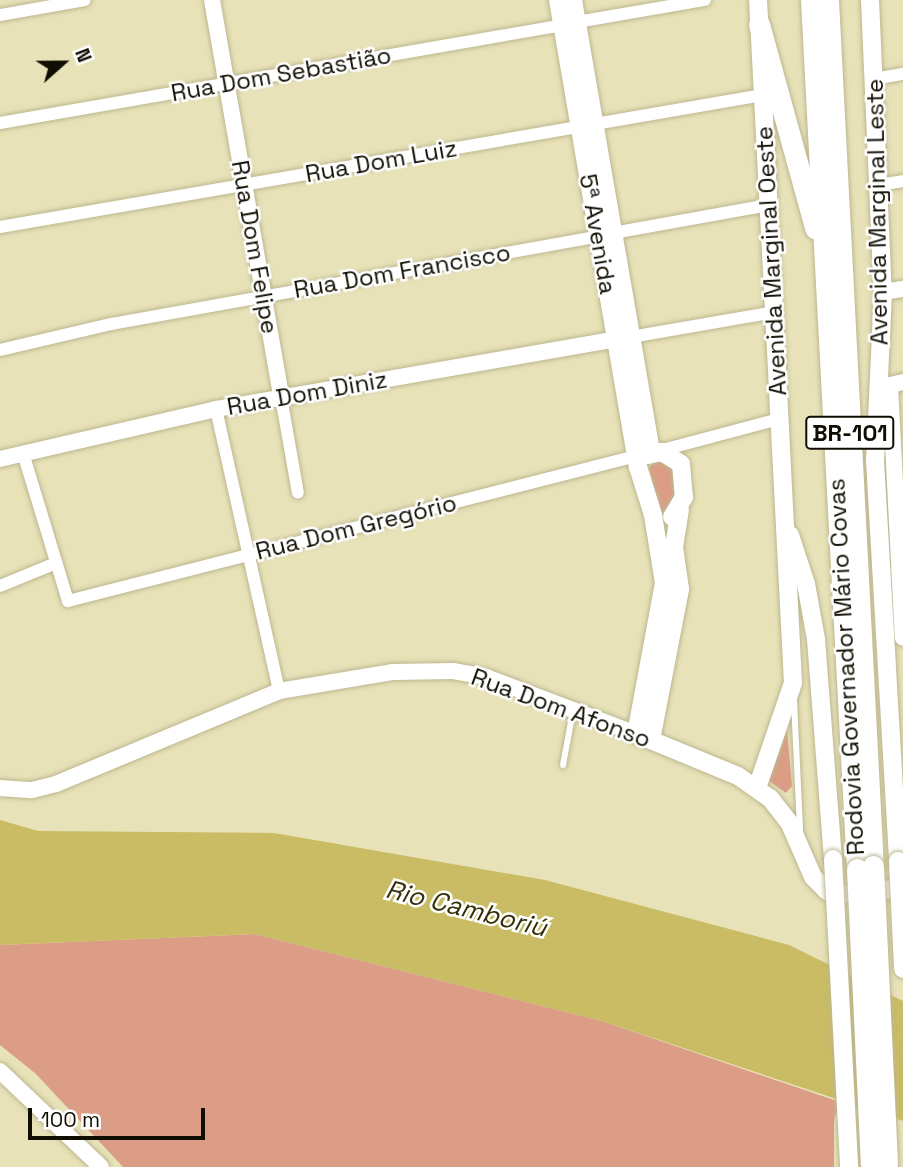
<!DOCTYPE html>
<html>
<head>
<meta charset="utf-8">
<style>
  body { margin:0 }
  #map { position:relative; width:903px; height:1167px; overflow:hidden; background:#e8e2b9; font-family:"Space Grotesk",sans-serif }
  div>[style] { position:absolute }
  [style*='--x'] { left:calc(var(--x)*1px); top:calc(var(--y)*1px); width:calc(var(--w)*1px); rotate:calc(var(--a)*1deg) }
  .green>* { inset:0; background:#dc9d86 }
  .water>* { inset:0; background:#c9bc65 }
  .roads { filter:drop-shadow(0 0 2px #bdb78f) drop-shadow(0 0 2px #bdb78f) }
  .lane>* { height:6px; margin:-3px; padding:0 3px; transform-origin:3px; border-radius:3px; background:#fff }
  .street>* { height:12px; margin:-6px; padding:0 6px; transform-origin:6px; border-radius:6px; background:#fff }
  .secondary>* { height:16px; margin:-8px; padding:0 8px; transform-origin:8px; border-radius:8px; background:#fff }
  .primary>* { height:18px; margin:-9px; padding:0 9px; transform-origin:9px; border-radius:9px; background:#fff }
  .highway>* { height:21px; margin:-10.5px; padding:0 10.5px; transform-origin:10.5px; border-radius:10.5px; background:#fff }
  .bridges { filter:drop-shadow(0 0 2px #bdb78f) drop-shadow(0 0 2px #bdb78f) }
  .primary-bridge>* { height:18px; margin:-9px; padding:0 9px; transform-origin:9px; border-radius:9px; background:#fff }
  .highway-bridge>* { height:21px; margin:-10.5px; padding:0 10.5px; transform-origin:10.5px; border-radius:10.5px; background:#fff }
  span { translate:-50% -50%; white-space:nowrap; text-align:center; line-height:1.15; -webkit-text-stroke:5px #fff; paint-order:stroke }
  .shield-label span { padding:2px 5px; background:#fff; border:2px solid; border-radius:5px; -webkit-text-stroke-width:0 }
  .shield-label { font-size:23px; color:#100e02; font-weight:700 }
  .street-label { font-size:24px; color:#100e02 }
  .water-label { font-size:26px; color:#353008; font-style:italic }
  .north { position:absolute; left:28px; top:28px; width:70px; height:70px; -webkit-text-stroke:5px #fff; paint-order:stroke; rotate:69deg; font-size:19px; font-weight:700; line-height:28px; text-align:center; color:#100e02 }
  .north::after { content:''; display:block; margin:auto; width:24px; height:32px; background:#100e02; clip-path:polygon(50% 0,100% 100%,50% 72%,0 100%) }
  .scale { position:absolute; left:28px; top:1108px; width:177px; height:32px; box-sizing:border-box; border:4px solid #100e02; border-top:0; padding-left:9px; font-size:21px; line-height:24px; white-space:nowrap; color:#100e02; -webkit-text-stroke:5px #fff; paint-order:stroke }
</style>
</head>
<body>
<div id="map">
  <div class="green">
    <i style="clip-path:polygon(671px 460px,680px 487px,669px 512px,660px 512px,649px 468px,654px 462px)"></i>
    <i style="clip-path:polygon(787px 730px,792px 786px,786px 793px,769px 781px)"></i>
    <i style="clip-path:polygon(255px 934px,602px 1021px,840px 1102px,834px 1120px,834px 1167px,123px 1167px,36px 1074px,0 1045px,0 945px)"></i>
  </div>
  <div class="water">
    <i style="clip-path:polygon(0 820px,38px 831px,274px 833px,545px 880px,789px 945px,903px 1001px,903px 1121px,602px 1021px,255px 934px,0 945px)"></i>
  </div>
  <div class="roads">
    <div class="lane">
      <i style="--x:794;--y:701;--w:129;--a:87.3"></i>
      <i style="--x:563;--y:765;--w:55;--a:-79.5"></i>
    </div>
    <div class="street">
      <i style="--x:0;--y:15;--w:86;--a:-10"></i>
      <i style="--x:577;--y:22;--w:130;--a:-9.8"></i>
      <i style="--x:874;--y:79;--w:29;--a:-10"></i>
      <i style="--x:0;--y:123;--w:571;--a:-9.87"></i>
      <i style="--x:878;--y:185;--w:25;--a:-9"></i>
      <i style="--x:0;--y:227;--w:774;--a:-9.82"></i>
      <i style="--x:613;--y:233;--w:158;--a:-10.2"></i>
      <i style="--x:631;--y:337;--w:145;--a:-9.9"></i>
      <i style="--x:0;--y:350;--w:114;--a:-13.2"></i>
      <i style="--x:111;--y:324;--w:495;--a:-10.2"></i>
      <i style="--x:281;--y:397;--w:97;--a:80"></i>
      <i style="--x:216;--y:409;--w:289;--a:77.4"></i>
      <i style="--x:655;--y:452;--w:128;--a:-14.9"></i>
      <i style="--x:23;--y:453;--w:155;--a:73.1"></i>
      <i style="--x:68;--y:601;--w:594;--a:-14.32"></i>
      <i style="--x:0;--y:586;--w:61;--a:-22.3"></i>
    </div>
    <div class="secondary">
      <i style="--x:212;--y:0;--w:403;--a:80.1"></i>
      <i style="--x:883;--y:292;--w:20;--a:-9"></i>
      <i style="--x:903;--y:382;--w:13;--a:167"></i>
      <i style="--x:890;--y:385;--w:253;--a:87.1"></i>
      <i style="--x:0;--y:459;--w:222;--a:-13"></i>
      <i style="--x:216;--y:409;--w:406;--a:-9.9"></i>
      <i style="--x:0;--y:788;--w:32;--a:4"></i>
      <i style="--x:32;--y:790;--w:25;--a:-14"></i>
      <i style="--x:56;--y:784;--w:242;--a:-22.6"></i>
      <i style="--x:279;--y:691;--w:116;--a:-9.5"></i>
      <i style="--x:393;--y:672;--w:60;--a:-1"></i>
      <i style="--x:453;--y:671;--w:34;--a:10"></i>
      <i style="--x:486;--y:677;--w:160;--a:20.8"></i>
      <i style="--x:0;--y:1071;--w:139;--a:43.5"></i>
    </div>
    <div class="primary">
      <i style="--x:558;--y:0;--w:474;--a:80.3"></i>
      <i style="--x:638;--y:467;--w:50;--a:72.6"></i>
      <i style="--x:653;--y:515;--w:69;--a:80.8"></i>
      <i style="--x:664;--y:583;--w:154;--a:100.5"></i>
      <i style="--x:636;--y:734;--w:110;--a:22.4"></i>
      <i style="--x:738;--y:776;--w:39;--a:35"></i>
      <i style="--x:770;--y:798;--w:31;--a:52"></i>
      <i style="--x:789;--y:822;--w:60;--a:66.4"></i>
      <i style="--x:813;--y:877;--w:20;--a:45"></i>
      <i style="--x:827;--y:891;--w:11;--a:22"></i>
      <i style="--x:837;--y:895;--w:66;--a:-6.1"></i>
      <i style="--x:573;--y:0;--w:459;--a:80.2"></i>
      <i style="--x:870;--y:0;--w:292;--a:87.5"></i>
      <i style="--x:883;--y:292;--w:168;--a:92.7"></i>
      <i style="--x:875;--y:460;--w:402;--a:86.7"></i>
      <i style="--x:643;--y:456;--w:19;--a:-12"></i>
      <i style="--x:662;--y:452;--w:22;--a:32"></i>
      <i style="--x:681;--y:464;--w:33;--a:85"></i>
      <i style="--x:684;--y:497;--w:23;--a:121"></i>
      <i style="--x:790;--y:535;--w:52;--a:71.9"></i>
      <i style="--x:806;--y:584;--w:56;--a:79.7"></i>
      <i style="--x:816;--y:639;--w:221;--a:85.6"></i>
      <i style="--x:651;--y:740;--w:154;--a:-79.1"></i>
      <i style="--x:680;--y:589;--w:42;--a:-98.1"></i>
      <i style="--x:674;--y:547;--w:38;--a:-81"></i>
      <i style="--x:757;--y:788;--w:111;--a:-71.1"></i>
      <i style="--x:793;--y:683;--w:684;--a:-92.93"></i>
    </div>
    <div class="highway">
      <i style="--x:811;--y:0;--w:870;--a:86.97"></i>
      <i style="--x:828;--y:0;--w:867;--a:87.03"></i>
      <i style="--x:759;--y:24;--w:212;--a:74.6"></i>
    </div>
  </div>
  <div class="bridges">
    <div class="primary-bridge">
      <i style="--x:833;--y:859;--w:308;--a:87"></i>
      <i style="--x:898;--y:861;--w:108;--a:87.3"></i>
    </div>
    <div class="highway-bridge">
      <i style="--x:873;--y:866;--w:298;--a:87.3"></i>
      <i style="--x:857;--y:869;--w:296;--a:87.3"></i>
    </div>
  </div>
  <div class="shield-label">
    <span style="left:850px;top:433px">BR-101</span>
  </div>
  <div class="street-label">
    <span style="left:281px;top:74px;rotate:-10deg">Rua Dom Sebastião</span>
    <span style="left:381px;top:161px;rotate:-10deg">Rua Dom Luiz</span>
    <span style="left:877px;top:212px;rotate:-91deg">Avenida Marginal Leste</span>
    <span style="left:598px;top:234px;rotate:80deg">5ª Avenida</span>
    <span style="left:255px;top:247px;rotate:80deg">Rua Dom Felipe</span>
    <span style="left:771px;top:261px;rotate:-93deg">Avenida Marginal Oeste</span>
    <span style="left:402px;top:271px;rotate:-10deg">Rua Dom Francisco</span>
    <span style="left:307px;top:393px;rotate:-10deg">Rua Dom Diniz</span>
    <span style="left:356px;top:527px;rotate:-14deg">Rua Dom Gregório</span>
    <span style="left:846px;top:667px;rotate:-93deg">Rodovia Governador Mário Covas</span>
    <span style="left:561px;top:708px;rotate:20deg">Rua Dom Afonso</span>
  </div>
  <div class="water-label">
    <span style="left:466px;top:909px;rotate:14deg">Rio Camboriú</span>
  </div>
  <div class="north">N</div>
  <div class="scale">100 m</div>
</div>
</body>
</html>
